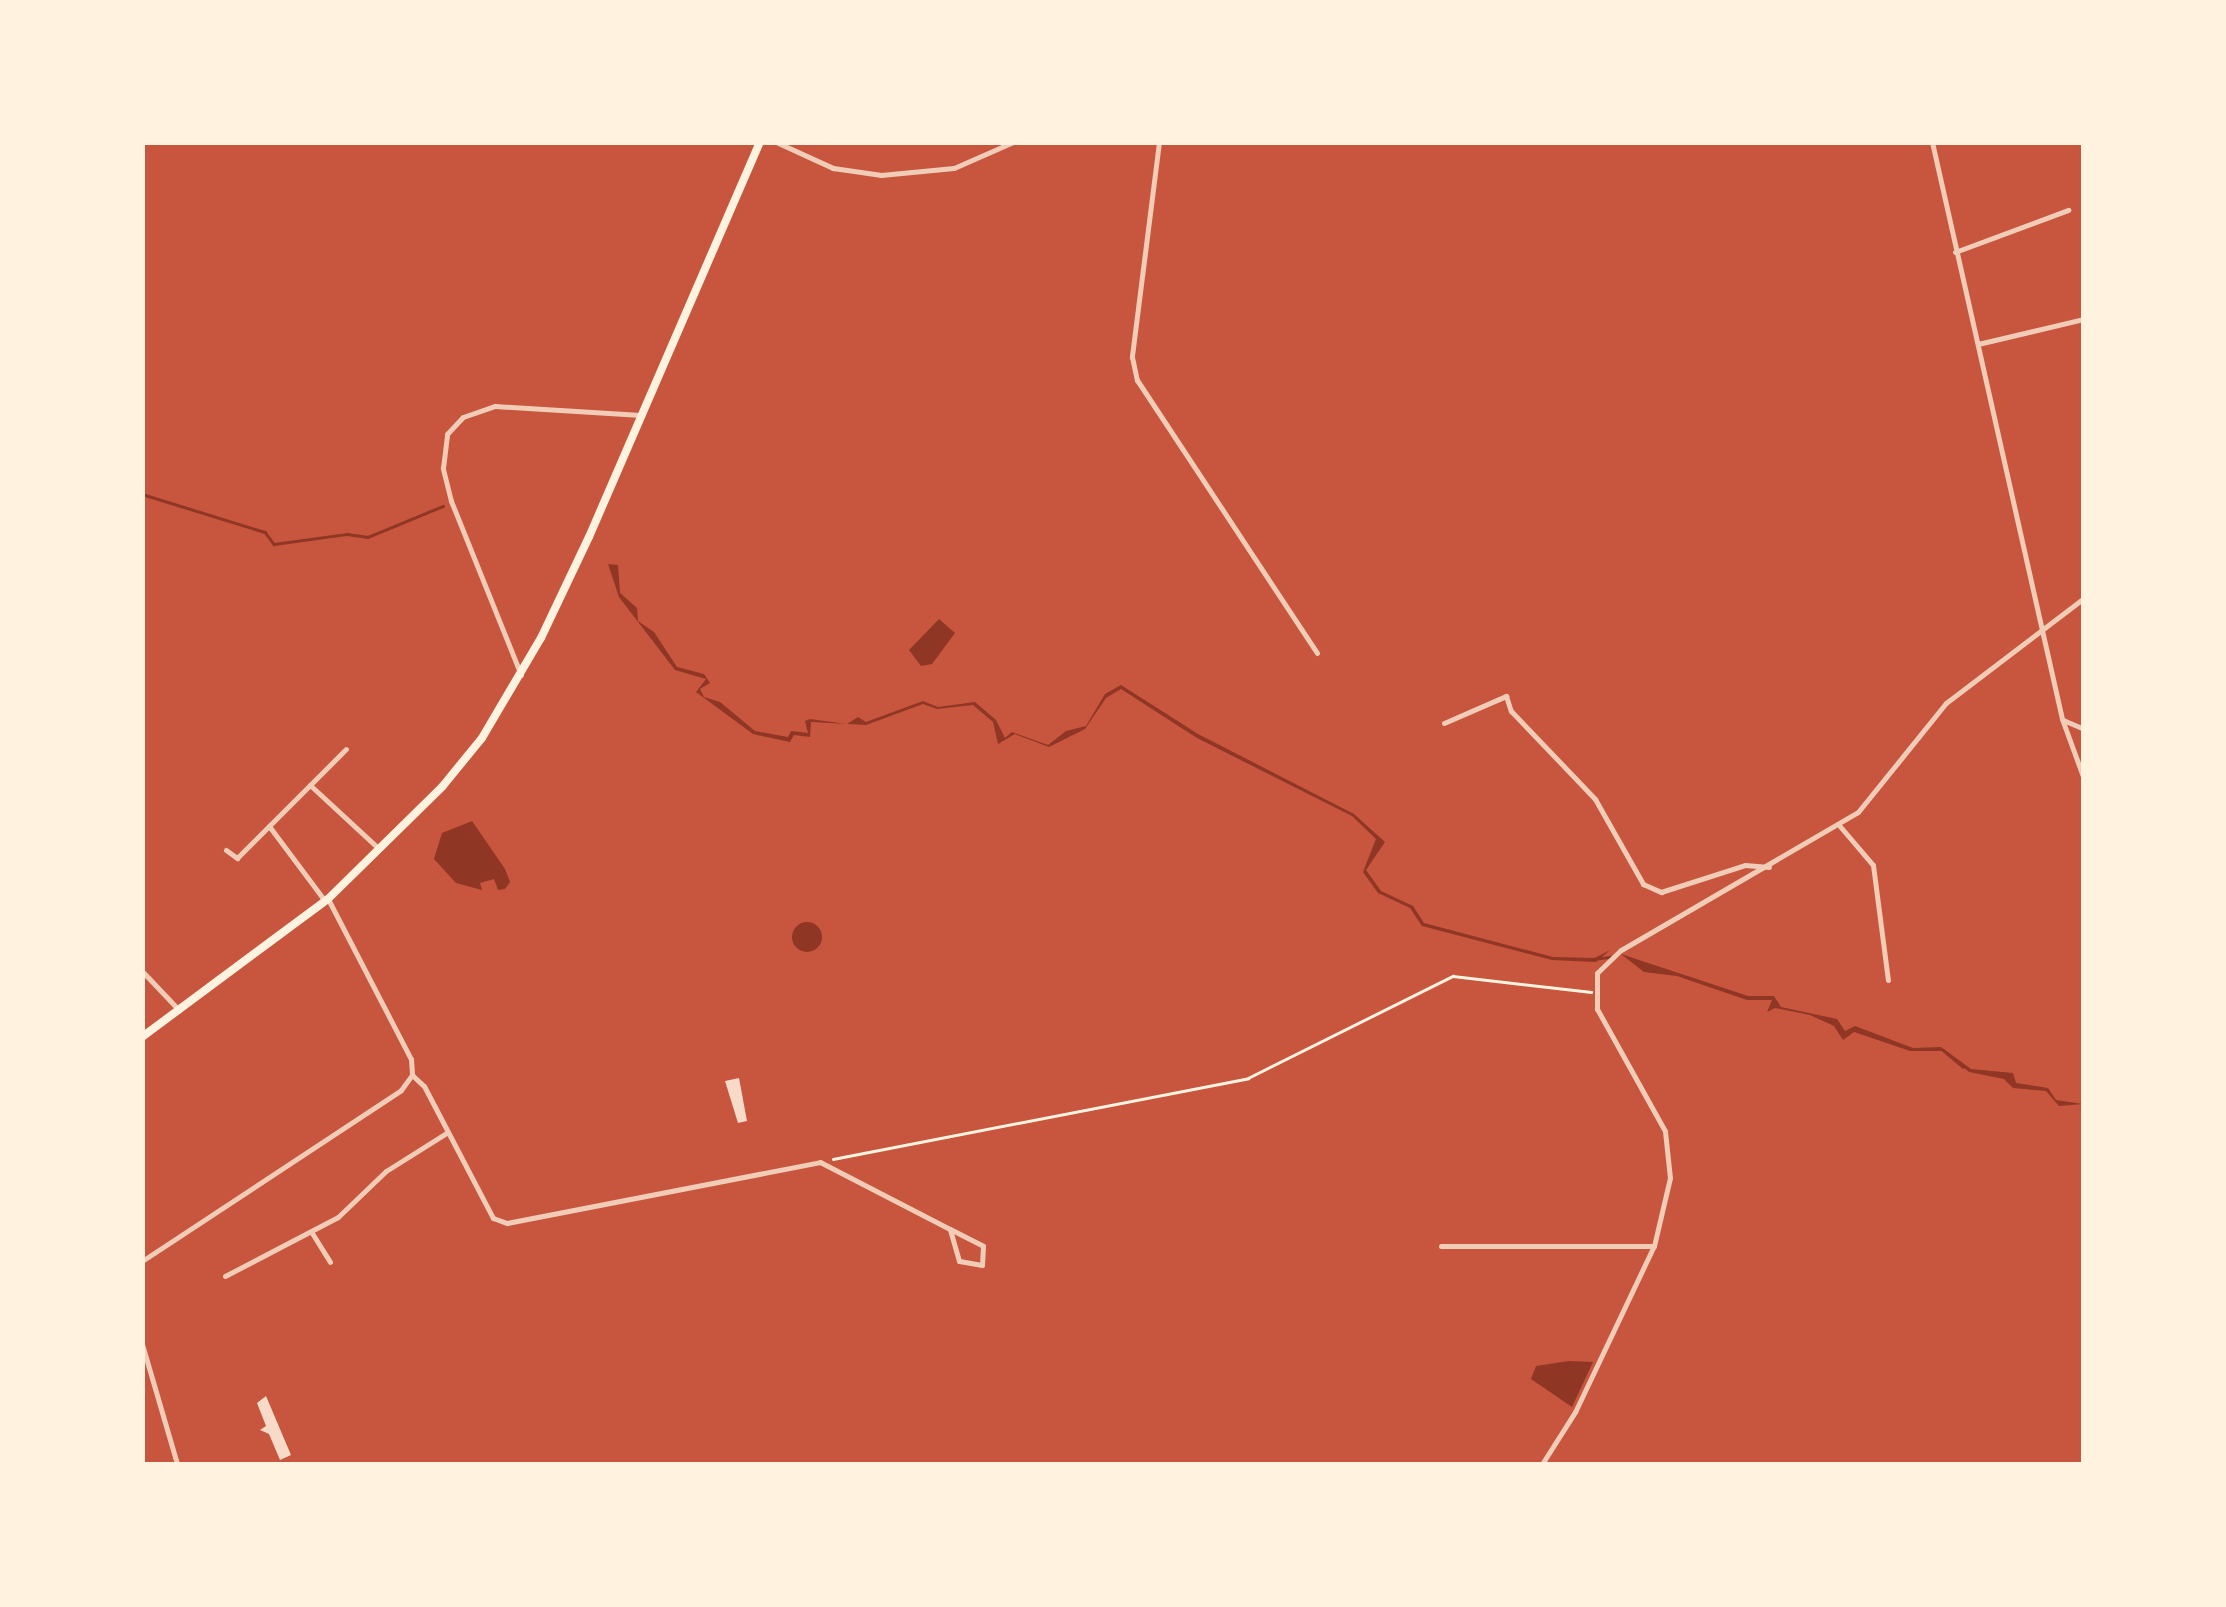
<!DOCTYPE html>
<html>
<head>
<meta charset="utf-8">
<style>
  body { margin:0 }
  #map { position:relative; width:2226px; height:1607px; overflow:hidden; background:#c8553d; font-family:"Fira Sans Condensed",sans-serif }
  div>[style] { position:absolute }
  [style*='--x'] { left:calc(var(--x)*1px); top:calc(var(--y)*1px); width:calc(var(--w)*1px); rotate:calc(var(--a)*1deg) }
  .water>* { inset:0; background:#8f3625 }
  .round { border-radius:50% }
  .stream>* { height:2.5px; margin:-1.25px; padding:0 1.25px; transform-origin:1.25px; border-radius:1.25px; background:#8f3625 }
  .building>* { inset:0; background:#f7dbc8 }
  .path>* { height:2.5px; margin:-1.25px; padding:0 1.25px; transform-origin:1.25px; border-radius:1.25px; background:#fff3e0 }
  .minor>* { height:5px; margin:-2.5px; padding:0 2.5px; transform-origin:2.5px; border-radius:2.5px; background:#f1ccb7 }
  .secondary>* { height:8px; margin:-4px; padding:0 4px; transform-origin:4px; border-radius:4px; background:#fff3e0 }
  span { translate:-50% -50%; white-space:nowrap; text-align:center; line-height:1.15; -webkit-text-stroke:10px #fff3e0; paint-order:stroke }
  .frame { position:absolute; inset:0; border:145px solid #fff3e0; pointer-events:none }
</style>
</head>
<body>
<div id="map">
  <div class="water">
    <i style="clip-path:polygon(608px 564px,618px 565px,620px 593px,637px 608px,638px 621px,654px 632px,677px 667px,704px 674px,710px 683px,700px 689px,704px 697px,720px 702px,755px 731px,788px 737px,791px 731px,808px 733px,805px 721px,810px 719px,847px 724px,858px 717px,866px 722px,923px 701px,938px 707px,975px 702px,996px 720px,1005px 738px,1012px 732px,1048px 745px,1066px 731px,1086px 726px,1105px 694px,1121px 685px,1198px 734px,1354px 814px,1385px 842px,1366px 870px,1381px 891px,1413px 906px,1424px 923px,1553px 957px,1595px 958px,1610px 950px,1596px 962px,1552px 960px,1422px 926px,1410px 908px,1378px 893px,1363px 872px,1376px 839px,1352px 816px,1197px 738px,1121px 689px,1106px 698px,1085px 729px,1049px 747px,1015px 734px,998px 744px,993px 722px,973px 705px,937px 709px,923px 704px,866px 725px,811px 722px,810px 737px,794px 735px,790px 742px,753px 734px,696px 692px,706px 679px,675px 670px,619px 597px)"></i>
    <i style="clip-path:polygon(939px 619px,955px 633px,932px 664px,921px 666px,909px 650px)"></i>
    <i style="clip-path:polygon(472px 821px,505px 869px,510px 882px,505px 889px,498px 890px,494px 879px,480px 883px,482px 890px,456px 883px,434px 859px,442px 833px)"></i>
    <i class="round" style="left:792px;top:922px;width:30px;height:30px"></i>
    <i style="clip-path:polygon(1621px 954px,1748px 996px,1774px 996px,1781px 1007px,1837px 1019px,1845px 1031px,1855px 1026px,1913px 1048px,1941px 1047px,1971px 1069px,2013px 1073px,2016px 1083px,2048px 1088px,2056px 1100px,2083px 1104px,2059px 1106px,2046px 1091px,2013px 1088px,2004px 1079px,1969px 1072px,1945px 1051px,1910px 1051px,1854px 1032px,1843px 1040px,1834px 1026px,1810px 1015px,1775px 1008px,1767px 1012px,1772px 1000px,1747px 1000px,1677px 976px,1644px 972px)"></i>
    <i style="clip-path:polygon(1569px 1361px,1593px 1362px,1572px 1407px,1531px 1379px,1536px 1366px)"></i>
  </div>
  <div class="stream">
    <i style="--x:142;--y:494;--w:129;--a:17.2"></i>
    <i style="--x:265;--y:532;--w:15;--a:53"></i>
    <i style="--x:274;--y:544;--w:74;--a:-7.8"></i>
    <i style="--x:347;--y:534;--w:21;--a:8"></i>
    <i style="--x:368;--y:537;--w:81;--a:-22.5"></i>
    <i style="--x:1593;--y:959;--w:17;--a:-7"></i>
    <i style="--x:1943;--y:1050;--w:26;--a:40"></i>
  </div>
  <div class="building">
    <i style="clip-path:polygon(739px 1078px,747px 1121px,738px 1123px,725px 1081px)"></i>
    <i style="clip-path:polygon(266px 1396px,291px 1455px,280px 1460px,269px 1434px,260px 1430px,266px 1426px,257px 1403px)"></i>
  </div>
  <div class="path">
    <i style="--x:833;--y:1159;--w:423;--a:-11"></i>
    <i style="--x:1248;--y:1078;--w:229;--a:-26.5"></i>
    <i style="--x:1453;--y:976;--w:139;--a:6.6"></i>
  </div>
  <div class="minor">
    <i style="--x:776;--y:142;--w:63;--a:24.5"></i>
    <i style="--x:833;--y:168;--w:49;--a:8.3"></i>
    <i style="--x:881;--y:175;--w:73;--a:-5.5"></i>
    <i style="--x:954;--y:168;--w:64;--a:-23.8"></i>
    <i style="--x:1159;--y:142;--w:217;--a:97.2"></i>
    <i style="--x:1132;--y:357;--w:24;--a:78"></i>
    <i style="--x:1137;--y:380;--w:327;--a:56.6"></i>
    <i style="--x:1932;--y:142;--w:591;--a:77.3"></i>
    <i style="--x:2062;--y:719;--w:64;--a:69.9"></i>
    <i style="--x:1955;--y:252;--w:121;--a:-20.4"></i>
    <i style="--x:1978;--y:344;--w:109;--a:-13.3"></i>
    <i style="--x:521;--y:675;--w:188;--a:-111.9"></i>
    <i style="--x:451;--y:501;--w:34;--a:-104"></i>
    <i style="--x:443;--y:468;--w:34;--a:-83"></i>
    <i style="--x:447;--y:434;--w:23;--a:-47"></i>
    <i style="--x:463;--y:417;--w:34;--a:-19"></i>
    <i style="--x:495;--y:406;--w:146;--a:3.5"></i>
    <i style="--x:2063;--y:720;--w:23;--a:23"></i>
    <i style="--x:1444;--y:723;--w:68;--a:-23.5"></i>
    <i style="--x:1506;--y:696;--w:16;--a:72"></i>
    <i style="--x:1511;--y:711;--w:122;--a:46.3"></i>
    <i style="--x:1595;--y:799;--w:98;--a:60.5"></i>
    <i style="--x:1643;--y:884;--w:20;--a:24"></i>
    <i style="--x:1661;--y:892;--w:88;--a:-17.8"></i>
    <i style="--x:1745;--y:865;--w:24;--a:5"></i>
    <i style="--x:310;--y:785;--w:93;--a:42.8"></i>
    <i style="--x:1838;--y:824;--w:54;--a:49.5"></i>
    <i style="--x:1873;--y:865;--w:116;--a:82.6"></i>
    <i style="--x:269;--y:826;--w:94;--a:53.3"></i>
    <i style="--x:226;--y:850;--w:14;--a:36"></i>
    <i style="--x:237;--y:858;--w:154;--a:-45"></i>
    <i style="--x:328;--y:899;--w:180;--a:62.6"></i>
    <i style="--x:411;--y:1059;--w:16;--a:86"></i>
    <i style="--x:412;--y:1075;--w:16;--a:43"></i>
    <i style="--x:424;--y:1086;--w:149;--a:62.4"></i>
    <i style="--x:493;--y:1218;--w:15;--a:20"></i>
    <i style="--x:507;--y:1223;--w:319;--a:-11"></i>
    <i style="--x:820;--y:1162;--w:146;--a:27.3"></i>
    <i style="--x:950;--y:1229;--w:37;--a:27"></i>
    <i style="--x:983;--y:1246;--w:19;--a:93"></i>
    <i style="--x:982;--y:1265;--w:23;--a:-170"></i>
    <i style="--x:959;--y:1261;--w:33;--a:-106"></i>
    <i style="--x:142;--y:971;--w:54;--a:46.5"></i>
    <i style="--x:312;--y:1233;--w:34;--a:58"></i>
    <i style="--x:1441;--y:1246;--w:213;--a:0"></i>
    <i style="--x:142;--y:1261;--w:310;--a:-33.4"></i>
    <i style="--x:401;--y:1090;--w:19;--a:-54"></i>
    <i style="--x:225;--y:1276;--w:127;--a:-27.6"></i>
    <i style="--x:338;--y:1217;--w:66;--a:-43.8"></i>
    <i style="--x:386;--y:1171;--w:73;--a:-32.2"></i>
    <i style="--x:142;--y:1344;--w:125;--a:73.7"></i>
    <i style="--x:1542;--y:1464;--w:62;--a:-57.6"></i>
    <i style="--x:1575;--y:1412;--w:184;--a:-64.6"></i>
    <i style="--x:1654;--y:1246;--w:70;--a:-76.8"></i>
    <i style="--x:1670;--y:1178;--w:47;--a:-96.1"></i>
    <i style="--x:1665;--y:1131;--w:140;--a:-119.1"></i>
    <i style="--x:1597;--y:1009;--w:36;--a:-90"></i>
    <i style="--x:1597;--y:973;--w:33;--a:-44"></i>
    <i style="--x:1621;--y:950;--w:274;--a:-30.2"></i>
    <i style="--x:1858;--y:812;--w:140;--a:-51.1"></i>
    <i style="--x:1946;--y:703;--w:173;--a:-37.3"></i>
  </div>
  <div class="secondary">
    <i style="--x:142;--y:1037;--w:232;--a:-36.6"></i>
    <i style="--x:328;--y:899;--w:160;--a:-44.5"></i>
    <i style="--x:442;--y:787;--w:63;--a:-50.8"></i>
    <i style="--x:482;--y:738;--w:116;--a:-59.5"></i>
    <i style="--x:541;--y:638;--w:112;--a:-64.6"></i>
    <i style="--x:589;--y:537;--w:430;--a:-66.6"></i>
  </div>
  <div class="frame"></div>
</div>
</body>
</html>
